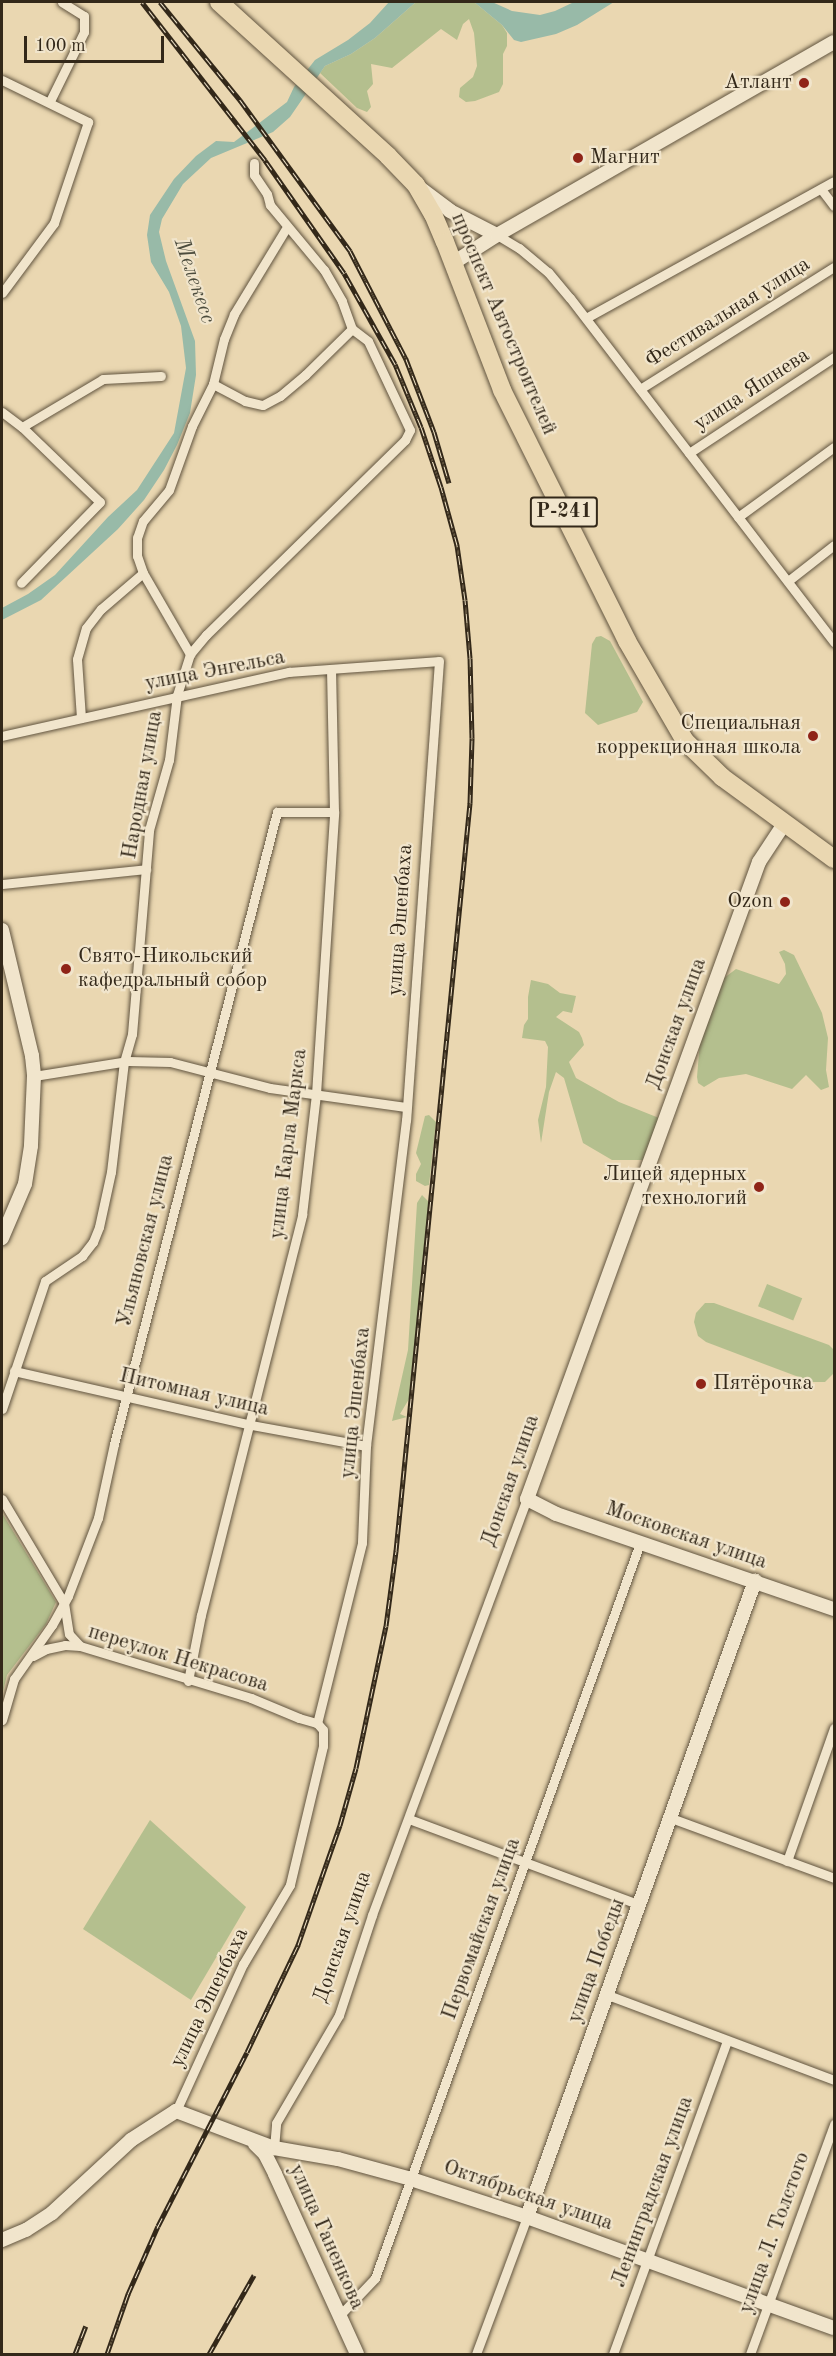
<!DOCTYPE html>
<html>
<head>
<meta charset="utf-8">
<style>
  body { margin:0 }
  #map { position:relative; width:836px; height:2356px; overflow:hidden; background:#ead7b1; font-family:"Old Standard TT",serif }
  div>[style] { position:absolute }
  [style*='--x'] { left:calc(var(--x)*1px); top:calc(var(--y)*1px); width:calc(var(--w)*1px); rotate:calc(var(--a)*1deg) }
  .green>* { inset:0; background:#b4bf8e; transform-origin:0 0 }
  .water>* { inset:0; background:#98baa8 }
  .roads { filter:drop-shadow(0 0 2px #61543f) drop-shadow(0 0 2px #61543f) }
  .street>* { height:9px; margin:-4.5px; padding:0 4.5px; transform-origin:4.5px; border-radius:4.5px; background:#f1e5cc }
  .secondary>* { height:14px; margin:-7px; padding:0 7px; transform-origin:7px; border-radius:7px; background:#f1e5cc }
  .highway>* { height:18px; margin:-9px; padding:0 9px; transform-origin:9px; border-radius:9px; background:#ead7b1 }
  .rail>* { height:5px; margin-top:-2.5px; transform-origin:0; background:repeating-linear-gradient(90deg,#f1e5cc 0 9px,#332819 0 18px); box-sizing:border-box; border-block:2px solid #332819 }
  .dots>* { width:16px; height:16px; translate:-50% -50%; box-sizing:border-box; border:3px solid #f1e5cc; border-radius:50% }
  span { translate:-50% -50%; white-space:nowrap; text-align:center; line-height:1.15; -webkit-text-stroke:4.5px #f1e5cc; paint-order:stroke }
  .shield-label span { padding:2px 4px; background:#f1e5cc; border:2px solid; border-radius:4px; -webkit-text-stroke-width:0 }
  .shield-label { font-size:20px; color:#332819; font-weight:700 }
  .poi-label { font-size:21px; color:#332819 }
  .right { translate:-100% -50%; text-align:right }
  .left { translate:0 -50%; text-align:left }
  .street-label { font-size:21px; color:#332819 }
  .water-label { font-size:22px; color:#4c4c3d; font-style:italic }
  .frame { position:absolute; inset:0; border:3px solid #332819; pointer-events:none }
  .scale { position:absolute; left:24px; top:36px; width:140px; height:27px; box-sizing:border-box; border:3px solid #332819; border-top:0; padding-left:8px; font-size:18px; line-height:21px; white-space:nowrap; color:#332819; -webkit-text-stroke:4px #f1e5cc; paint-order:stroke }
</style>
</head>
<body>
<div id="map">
  <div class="green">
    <i style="clip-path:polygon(416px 2px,474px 2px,502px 25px,507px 33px,507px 46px,503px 54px,503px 84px,499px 92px,475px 101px,466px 102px,459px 97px,460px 88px,473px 77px,477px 66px,474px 33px,469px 19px,463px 24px,457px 40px,441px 29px,392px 68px,371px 64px,373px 84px,367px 91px,371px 107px,367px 112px,357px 108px,320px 73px,325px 66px,351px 54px,375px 38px)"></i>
    <i style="clip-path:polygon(601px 636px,610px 641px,643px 702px,637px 712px,598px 725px,585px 713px,592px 644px,596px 637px)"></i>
    <i style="clip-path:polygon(784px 950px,794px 955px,822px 1013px,828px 1038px,826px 1070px,829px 1087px,821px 1090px,806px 1075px,792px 1089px,746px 1074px,719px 1078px,704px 1087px,698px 1083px,697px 1077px,700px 1041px,724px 978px,736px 969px,779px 984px,786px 974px,785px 964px,779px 952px)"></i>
    <i style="clip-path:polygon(531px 980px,548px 984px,560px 993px,576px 996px,572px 1013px,563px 1011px,556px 1017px,579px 1032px,582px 1038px,584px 1045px,569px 1062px,576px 1078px,619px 1102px,659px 1118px,645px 1160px,612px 1160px,583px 1143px,564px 1078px,556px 1072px,549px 1092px,541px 1143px,538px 1120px,546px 1087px,548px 1047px,545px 1041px,522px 1038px,524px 1025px,528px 1019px,528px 997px)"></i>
    <i style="clip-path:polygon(429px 1115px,436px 1122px,429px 1185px,425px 1186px,416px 1181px,416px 1174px,421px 1164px,416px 1153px,425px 1116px)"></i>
    <i style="clip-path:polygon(422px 1195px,428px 1201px,428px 1209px,420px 1292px,409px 1399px,400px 1414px,407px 1417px,392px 1421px,408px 1350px,417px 1203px)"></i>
    <i style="left:767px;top:1284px;width:38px;height:24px;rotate:22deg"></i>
    <i style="clip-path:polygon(705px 1303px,714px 1303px,829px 1345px,834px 1350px,834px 1373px,825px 1382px,812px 1382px,706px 1342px,698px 1336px,694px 1322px,696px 1313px)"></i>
    <i style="clip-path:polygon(2px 1513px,56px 1602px,46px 1624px,7px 1675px,2px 1696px)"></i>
    <i style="clip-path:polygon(150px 1820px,246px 1907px,191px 2000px,83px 1929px)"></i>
  </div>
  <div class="water">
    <i style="clip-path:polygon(389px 2px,416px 2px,375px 38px,351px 54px,325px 66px,290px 117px,273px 132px,211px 158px,183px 184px,162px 219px,159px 232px,166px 261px,195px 341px,196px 375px,190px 413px,177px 445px,164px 470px,144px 500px,118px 529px,41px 600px,2px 620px,2px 608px,28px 594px,55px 575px,108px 517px,137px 490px,174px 433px,186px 368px,181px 326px,169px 292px,151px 262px,147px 235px,150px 215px,174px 179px,196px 156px,216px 141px,234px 142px,287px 102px,294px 87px,315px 60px,348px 40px,370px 23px)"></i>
    <i style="clip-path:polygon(474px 2px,492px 2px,512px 11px,540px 15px,555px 11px,574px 2px,614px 2px,577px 25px,556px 34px,521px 42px,514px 40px,502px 25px)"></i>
  </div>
  <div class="roads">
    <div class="street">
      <i style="--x:2;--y:80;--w:96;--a:26"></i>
      <i style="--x:88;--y:122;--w:107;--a:108.6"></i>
      <i style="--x:54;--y:223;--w:87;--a:126.6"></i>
      <i style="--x:50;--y:101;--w:77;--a:-63.8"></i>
      <i style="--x:84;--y:32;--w:16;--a:-90"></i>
      <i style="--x:84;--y:16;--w:26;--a:-148"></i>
      <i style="--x:821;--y:189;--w:21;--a:53"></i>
      <i style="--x:497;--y:235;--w:26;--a:31"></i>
      <i style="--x:519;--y:248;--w:38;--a:40"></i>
      <i style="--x:548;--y:272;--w:34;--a:50"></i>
      <i style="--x:570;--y:298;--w:434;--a:52.5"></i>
      <i style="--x:586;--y:318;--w:283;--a:-28.9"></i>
      <i style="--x:213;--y:384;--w:36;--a:28"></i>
      <i style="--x:245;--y:401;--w:18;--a:13"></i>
      <i style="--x:263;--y:405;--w:19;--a:-28"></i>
      <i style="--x:280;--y:396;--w:33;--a:-40"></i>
      <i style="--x:305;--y:375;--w:66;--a:-44.4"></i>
      <i style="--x:640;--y:389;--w:229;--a:-32.2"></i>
      <i style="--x:2;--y:412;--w:25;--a:37"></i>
      <i style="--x:22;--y:427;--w:108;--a:43.9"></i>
      <i style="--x:100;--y:502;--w:113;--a:134.3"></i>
      <i style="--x:22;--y:427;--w:94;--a:-30.7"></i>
      <i style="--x:103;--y:379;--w:58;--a:-3"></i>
      <i style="--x:689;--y:453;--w:174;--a:-33.5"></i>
      <i style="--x:738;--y:517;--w:119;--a:-36.1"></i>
      <i style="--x:143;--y:573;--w:94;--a:59.9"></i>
      <i style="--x:788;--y:581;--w:58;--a:-38"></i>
      <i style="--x:81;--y:718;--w:59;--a:-93.9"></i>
      <i style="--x:77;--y:659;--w:32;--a:-74"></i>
      <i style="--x:86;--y:628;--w:24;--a:-52"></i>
      <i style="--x:101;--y:609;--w:55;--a:-40.6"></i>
      <i style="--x:143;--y:573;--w:18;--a:-109"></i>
      <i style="--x:137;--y:556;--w:18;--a:-90"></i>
      <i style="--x:137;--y:538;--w:18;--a:-71"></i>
      <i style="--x:143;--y:521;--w:40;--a:-50"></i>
      <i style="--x:169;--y:490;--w:68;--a:-70.2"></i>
      <i style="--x:192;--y:426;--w:47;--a:-63.4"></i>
      <i style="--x:213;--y:384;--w:46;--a:-76.3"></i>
      <i style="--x:224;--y:339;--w:27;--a:-68"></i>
      <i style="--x:234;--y:314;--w:102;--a:-58.7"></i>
      <i style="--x:2;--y:736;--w:294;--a:-12.6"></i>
      <i style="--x:289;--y:672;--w:150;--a:-4.2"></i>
      <i style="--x:439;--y:661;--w:460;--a:94.1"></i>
      <i style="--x:406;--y:1120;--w:328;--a:97"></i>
      <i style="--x:366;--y:1446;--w:97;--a:92.4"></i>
      <i style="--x:362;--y:1543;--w:186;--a:104"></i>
      <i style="--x:317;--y:1723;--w:9;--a:49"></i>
      <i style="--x:323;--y:1730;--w:16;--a:90"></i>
      <i style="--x:323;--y:1746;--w:143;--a:103.4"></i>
      <i style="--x:290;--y:1885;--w:92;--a:120.7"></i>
      <i style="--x:243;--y:1964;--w:162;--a:114.5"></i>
      <i style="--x:2;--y:884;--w:145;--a:-5.9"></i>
      <i style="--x:34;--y:1076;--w:95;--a:-9.1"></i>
      <i style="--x:128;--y:1061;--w:42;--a:1.4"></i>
      <i style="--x:170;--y:1062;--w:103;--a:14.6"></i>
      <i style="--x:270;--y:1088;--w:137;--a:8"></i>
      <i style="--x:14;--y:1371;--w:243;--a:12.8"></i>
      <i style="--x:251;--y:1425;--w:117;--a:10.3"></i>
      <i style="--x:2;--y:1409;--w:135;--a:-71.4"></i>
      <i style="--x:45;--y:1281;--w:45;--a:-34"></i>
      <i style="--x:82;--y:1256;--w:18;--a:-52"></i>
      <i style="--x:93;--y:1242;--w:16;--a:-68"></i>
      <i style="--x:99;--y:1227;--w:56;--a:-77.7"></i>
      <i style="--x:111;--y:1172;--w:111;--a:-83.3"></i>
      <i style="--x:124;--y:1062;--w:29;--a:-74"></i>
      <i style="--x:132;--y:1034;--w:205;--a:-85.2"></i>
      <i style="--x:149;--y:830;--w:73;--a:-74.1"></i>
      <i style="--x:169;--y:760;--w:65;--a:-83"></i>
      <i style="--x:177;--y:695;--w:43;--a:-72.4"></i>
      <i style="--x:190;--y:654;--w:25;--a:-50"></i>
      <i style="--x:206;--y:635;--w:279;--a:-44.4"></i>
      <i style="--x:405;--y:440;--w:11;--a:-63"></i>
      <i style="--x:410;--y:430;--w:98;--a:-115.3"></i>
      <i style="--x:368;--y:341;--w:20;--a:-143"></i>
      <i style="--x:352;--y:329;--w:30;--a:-110"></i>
      <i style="--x:342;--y:301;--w:36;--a:-120"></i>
      <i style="--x:324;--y:270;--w:85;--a:-129.7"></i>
      <i style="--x:270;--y:205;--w:11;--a:-105"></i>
      <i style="--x:267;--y:194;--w:23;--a:-124"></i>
      <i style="--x:254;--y:175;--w:12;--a:-90"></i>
      <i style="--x:2;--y:1499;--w:121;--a:59.2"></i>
      <i style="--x:64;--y:1603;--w:31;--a:81"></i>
      <i style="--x:69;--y:1634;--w:16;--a:47"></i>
      <i style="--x:33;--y:1656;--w:15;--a:-28"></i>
      <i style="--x:46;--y:1649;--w:19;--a:-12"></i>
      <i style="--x:65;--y:1645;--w:15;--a:4"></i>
      <i style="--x:80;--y:1646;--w:179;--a:16.9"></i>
      <i style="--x:251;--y:1698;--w:52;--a:22.6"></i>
      <i style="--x:299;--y:1718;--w:19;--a:16"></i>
      <i style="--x:188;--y:1681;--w:67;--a:-78.9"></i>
      <i style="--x:201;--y:1615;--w:413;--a:-75.8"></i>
      <i style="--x:302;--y:1215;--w:122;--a:-83.4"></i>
      <i style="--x:316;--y:1094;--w:283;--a:-86.3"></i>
      <i style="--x:334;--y:812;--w:141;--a:-91.2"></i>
      <i style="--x:2;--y:1720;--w:43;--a:-73.7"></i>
      <i style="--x:14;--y:1679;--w:66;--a:-54.9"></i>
      <i style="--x:52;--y:1625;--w:33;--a:-61"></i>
      <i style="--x:68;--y:1596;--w:84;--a:-69"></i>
      <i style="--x:98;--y:1518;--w:76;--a:-77.8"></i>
      <i style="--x:114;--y:1444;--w:653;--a:-75.54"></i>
      <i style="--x:277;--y:812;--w:57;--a:0"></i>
      <i style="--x:671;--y:1818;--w:174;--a:20.2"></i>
      <i style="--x:409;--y:1819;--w:246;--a:20.4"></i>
      <i style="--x:787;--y:1861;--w:141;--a:-70.5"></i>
      <i style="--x:608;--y:1995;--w:241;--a:20.6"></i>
      <i style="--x:274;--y:2148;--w:25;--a:-85"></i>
      <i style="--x:276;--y:2123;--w:125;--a:-59.7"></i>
      <i style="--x:339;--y:2015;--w:105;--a:-71.7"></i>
      <i style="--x:372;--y:1915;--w:444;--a:-69.6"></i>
      <i style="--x:339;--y:2316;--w:52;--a:-46.5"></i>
      <i style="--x:375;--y:2278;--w:781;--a:-70.17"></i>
      <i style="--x:476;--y:2354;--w:146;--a:-69.6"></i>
      <i style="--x:613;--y:2354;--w:333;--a:-70"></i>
      <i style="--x:750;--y:2354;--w:245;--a:-69.9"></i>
    </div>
    <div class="secondary">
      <i style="--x:420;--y:188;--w:38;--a:37"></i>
      <i style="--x:450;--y:211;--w:53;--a:27.1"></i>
      <i style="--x:453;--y:263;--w:52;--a:-32.5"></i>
      <i style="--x:497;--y:235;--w:388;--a:-29.8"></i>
      <i style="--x:784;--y:824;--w:45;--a:123.3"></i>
      <i style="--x:759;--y:862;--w:678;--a:110.01"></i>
      <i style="--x:527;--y:1499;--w:33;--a:27"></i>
      <i style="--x:556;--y:1514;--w:294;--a:18.9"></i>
      <i style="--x:2;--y:930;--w:130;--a:76.6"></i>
      <i style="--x:32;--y:1056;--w:20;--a:84"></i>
      <i style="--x:34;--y:1076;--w:70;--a:92.5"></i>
      <i style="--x:31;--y:1146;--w:38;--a:99"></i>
      <i style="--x:25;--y:1184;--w:59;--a:113.1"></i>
      <i style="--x:255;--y:2144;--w:14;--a:45"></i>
      <i style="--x:265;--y:2154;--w:22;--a:63"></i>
      <i style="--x:275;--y:2174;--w:198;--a:65.5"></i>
      <i style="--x:527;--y:2217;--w:676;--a:-70.28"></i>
      <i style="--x:2;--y:2240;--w:26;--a:-23"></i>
      <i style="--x:26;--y:2230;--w:31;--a:-33"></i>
      <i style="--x:52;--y:2213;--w:108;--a:-42.7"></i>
      <i style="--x:131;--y:2140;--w:54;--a:-32.8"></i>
      <i style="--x:176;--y:2111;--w:105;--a:20.7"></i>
      <i style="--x:274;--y:2148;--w:65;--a:9.8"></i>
      <i style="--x:338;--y:2159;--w:76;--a:15.3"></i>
      <i style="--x:411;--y:2179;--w:122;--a:18.1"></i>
      <i style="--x:527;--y:2217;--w:326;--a:19.9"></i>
    </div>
    <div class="highway">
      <i style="--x:219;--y:2;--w:229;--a:42.3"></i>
      <i style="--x:388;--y:156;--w:40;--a:46"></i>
      <i style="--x:416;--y:185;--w:34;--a:60"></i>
      <i style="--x:433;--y:214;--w:30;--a:67"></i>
      <i style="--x:445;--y:242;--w:159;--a:68.9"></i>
      <i style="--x:502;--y:390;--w:280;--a:63.5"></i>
      <i style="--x:627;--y:641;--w:116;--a:59.9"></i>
      <i style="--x:685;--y:741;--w:52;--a:44.2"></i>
      <i style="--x:722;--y:777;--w:139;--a:36.2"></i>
    </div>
  </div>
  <div class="rail">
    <i style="--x:160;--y:2;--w:127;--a:50.8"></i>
    <i style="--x:240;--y:100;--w:187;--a:53.9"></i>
    <i style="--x:350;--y:251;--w:122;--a:62.6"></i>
    <i style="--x:406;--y:359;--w:78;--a:69"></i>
    <i style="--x:434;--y:432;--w:53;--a:73.6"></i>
    <i style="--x:75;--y:2354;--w:30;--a:-69"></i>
    <i style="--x:107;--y:2354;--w:64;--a:-70.7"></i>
    <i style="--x:128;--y:2294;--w:74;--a:-66.2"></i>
    <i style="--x:158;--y:2226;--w:195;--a:-62.9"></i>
    <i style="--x:247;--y:2052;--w:119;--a:-64.5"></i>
    <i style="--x:298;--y:1945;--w:127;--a:-70.7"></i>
    <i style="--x:340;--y:1825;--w:59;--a:-74.3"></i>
    <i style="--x:356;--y:1768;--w:145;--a:-78.1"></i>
    <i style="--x:386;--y:1626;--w:76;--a:-82.4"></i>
    <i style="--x:396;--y:1551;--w:752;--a:-84.35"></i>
    <i style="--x:470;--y:803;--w:65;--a:-88.2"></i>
    <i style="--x:472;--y:738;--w:80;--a:-91.4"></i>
    <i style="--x:470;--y:658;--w:58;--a:-94.9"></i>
    <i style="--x:465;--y:600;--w:56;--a:-98.3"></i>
    <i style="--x:457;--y:545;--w:60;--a:-105.4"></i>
    <i style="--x:441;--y:487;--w:63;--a:-108.4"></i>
    <i style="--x:421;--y:427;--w:68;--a:-112.4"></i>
    <i style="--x:395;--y:364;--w:104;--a:-119.3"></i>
    <i style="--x:344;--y:273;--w:138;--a:-125"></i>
    <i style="--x:265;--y:160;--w:200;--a:-127.9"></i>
    <i style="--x:209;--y:2354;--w:91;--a:-60.3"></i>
  </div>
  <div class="dots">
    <i style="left:804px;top:83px;background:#8f2418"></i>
    <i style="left:578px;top:158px;background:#8f2418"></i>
    <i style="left:813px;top:736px;background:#8f2418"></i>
    <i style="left:785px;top:902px;background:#8f2418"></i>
    <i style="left:66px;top:969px;background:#8f2418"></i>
    <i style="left:759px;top:1187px;background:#8f2418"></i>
    <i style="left:701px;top:1384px;background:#8f2418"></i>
  </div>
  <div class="shield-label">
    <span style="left:564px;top:512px">Р-241</span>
  </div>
  <div class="poi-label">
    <span class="right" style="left:792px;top:83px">Атлант</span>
    <span class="left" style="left:590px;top:158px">Магнит</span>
    <span class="right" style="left:801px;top:736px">Специальная<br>коррекционная школа</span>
    <span class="right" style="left:773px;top:902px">Ozon</span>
    <span class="left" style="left:78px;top:969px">Свято-Никольский<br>кафедральный собор</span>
    <span class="right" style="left:747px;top:1187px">Лицей ядерных<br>технологий</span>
    <span class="left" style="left:713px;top:1384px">Пятёрочка</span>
  </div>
  <div class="street-label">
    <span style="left:728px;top:313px;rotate:-32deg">Фестивальная улица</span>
    <span style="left:503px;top:324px;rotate:67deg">проспект Автостроителей</span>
    <span style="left:752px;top:390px;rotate:-33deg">улица Яшнева</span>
    <span style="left:215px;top:671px;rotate:-11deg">улица Энгельса</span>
    <span style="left:143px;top:785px;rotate:-80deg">Народная улица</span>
    <span style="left:401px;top:920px;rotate:-86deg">улица Эшенбаха</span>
    <span style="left:677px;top:1024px;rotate:-70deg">Донская улица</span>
    <span style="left:289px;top:1144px;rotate:-83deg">улица Карла Маркса</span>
    <span style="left:146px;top:1241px;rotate:-76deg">Ульяновская улица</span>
    <span style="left:194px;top:1393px;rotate:13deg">Питомная улица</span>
    <span style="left:356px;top:1403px;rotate:-84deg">улица Эшенбаха</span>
    <span style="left:511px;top:1481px;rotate:-71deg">Донская улица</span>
    <span style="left:686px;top:1536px;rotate:19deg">Московская улица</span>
    <span style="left:178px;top:1659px;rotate:17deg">переулок Некрасова</span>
    <span style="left:482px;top:1929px;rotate:-70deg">Первомайская улица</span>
    <span style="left:343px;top:1937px;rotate:-71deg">Донская улица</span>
    <span style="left:597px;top:1961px;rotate:-70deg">улица Победы</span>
    <span style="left:210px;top:1998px;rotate:-64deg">улица Эшенбаха</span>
    <span style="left:653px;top:2192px;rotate:-70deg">Ленинградская улица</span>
    <span style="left:528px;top:2196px;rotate:19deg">Октябрьская улица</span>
    <span style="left:775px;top:2233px;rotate:-70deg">улица Л. Толстого</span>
    <span style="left:326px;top:2237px;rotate:66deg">улица Ганенкова</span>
  </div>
  <div class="water-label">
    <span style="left:194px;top:281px;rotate:71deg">Мелекесс</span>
  </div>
  <div class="frame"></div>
  <div class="scale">100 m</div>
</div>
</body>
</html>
